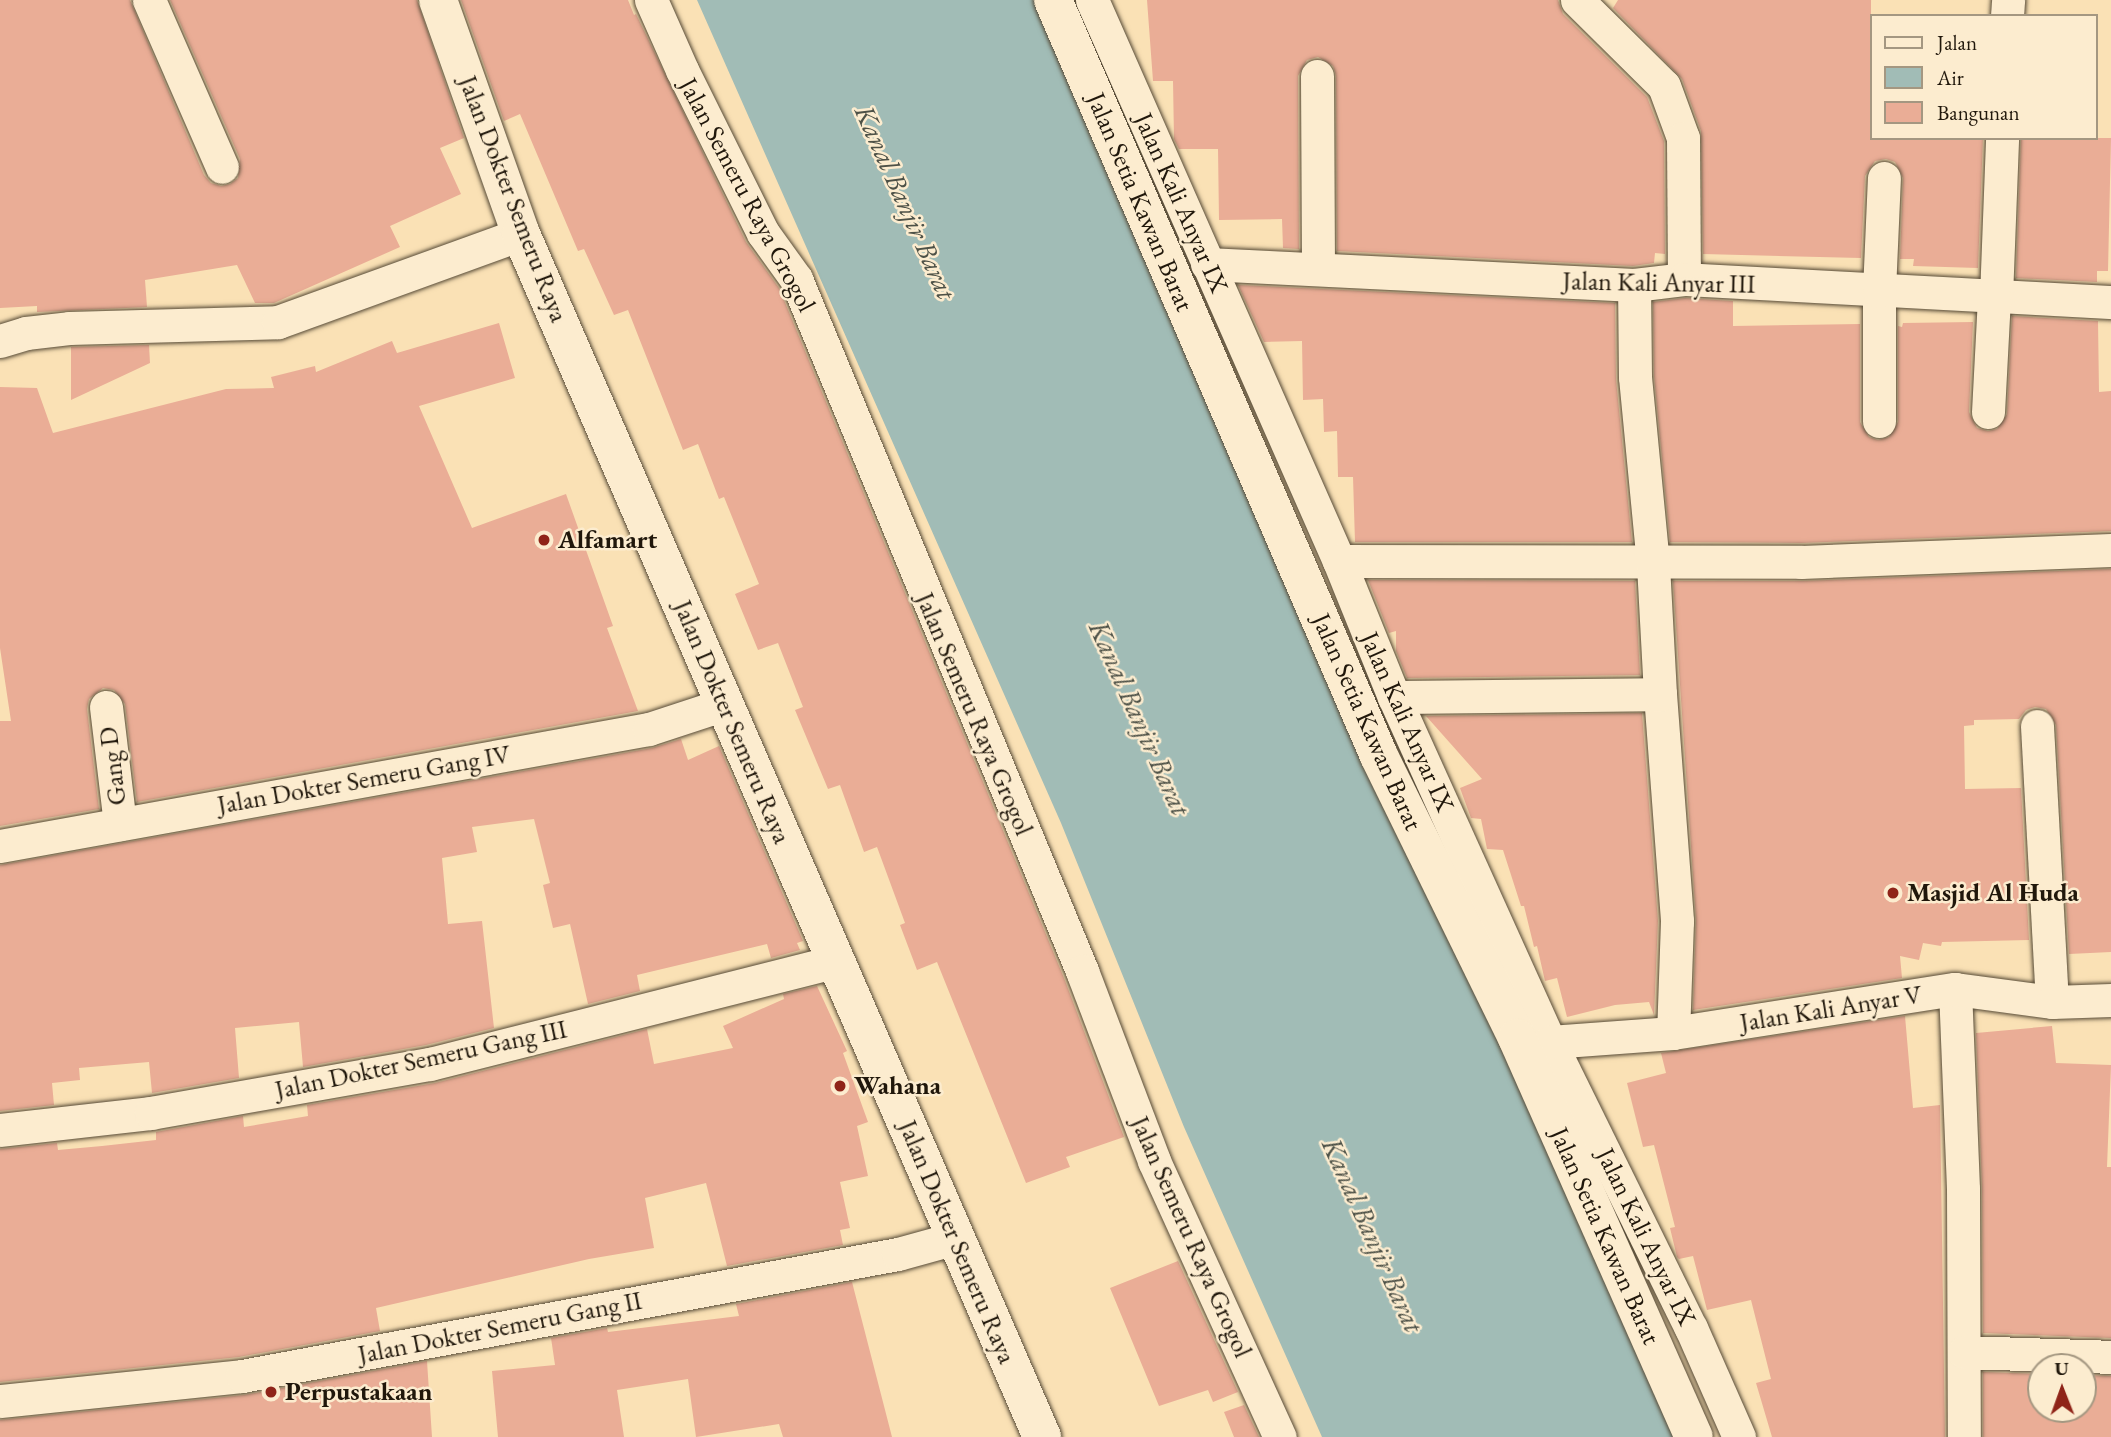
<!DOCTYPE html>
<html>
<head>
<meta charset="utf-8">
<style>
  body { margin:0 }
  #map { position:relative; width:2111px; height:1437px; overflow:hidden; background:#fae1b5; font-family:"EB Garamond",serif }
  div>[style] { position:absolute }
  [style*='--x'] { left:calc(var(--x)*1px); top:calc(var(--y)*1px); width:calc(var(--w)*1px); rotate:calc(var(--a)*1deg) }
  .water>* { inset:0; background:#a1bcb6 }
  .building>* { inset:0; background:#eaad96 }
  .roads { filter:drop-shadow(0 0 2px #564a36) drop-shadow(0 0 2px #564a36) }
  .minor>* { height:33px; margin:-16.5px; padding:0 16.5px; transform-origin:16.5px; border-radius:16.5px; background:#fceccf }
  .tertiary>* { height:38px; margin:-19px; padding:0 19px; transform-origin:19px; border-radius:19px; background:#fceccf }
  .secondary>* { height:38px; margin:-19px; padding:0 19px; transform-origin:19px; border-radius:19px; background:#fceccf }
  .dots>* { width:19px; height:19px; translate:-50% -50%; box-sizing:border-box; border:4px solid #fceccf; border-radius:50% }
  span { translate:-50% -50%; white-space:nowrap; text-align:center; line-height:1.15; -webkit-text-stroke:5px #fceccf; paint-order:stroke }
  .street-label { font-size:26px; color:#20170b }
  .poi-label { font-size:26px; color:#20170b; font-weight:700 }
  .left { translate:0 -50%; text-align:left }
  .water-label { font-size:28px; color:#4d5147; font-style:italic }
  .legend { position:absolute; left:1870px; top:14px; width:228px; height:126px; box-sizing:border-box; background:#fceccf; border:2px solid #a49781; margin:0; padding:9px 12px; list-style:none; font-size:21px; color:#20170b }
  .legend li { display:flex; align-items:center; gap:14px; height:35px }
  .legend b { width:35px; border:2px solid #a49781 }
  .north { position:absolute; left:2027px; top:1353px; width:70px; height:70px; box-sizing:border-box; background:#fceccf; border:2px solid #a49781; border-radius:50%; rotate:359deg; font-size:19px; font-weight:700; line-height:28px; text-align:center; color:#20170b }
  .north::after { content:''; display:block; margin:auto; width:24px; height:32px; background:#8f2418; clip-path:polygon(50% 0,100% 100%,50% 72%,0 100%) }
</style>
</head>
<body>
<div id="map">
  <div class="water">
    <i style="clip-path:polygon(697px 0,1042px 0,1680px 1437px,1322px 1437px,1184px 1127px,1061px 823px)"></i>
  </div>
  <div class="building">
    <i style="clip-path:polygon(0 0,130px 0,204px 175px,211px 183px,221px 186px,230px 184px,238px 178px,240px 159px,170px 0,417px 0,464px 138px,440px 148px,461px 194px,390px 226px,400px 247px,274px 303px,255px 303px,237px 265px,145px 280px,147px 307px,37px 312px,37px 306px,0 308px)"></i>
    <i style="clip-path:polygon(461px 0,628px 0,634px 15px,636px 14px,746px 242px,779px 288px,1064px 978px,1124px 1137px,1066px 1157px,1070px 1167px,1026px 1183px,937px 962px,917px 970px,900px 925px,905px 923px,877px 847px,864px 852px,840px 785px,828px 789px,795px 710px,803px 707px,778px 643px,758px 650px,735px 594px,759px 584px,724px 497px,719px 499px,698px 444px,683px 450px,628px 310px,614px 315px,584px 249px,578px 251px,520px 114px,504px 121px)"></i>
    <i style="clip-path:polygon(1147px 0,1558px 0,1563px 14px,1647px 97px,1664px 141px,1665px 254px,1655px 253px,1654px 263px,1633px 266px,1337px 251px,1336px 76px,1333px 66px,1318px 57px,1307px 60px,1298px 76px,1299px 249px,1283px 248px,1282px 219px,1219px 220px,1218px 149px,1179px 149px,1174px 139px,1173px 81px,1153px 81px)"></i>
    <i style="clip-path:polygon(1618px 0,1871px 0,1871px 138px,1983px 138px,1978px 268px,1913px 266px,1914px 259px,1900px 259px,1903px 178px,1895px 162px,1886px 159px,1875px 161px,1865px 176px,1861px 258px,1703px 254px,1701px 131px,1682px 79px,1613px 8px)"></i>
    <i style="clip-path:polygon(2021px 138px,2111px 138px,2108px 271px,2097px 271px,2097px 282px,2016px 278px)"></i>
    <i style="clip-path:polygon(1238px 285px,1615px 303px,1616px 379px,1632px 542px,1355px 542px,1353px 477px,1338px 477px,1337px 431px,1324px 432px,1323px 399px,1303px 400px,1302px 341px,1264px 342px)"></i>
    <i style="clip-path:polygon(1685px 298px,1733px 301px,1733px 326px,1860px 324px,1860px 422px,1869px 437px,1878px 440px,1889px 437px,1898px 422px,1898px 326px,1902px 327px,1903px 323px,1973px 322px,1969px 412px,1977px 428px,1988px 431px,1997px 429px,2007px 414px,2012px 316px,2098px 321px,2099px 392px,2111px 391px,2111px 531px,1801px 543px,1670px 542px,1654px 376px,1653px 302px)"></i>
    <i style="clip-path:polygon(499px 323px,515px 378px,419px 406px,472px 528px,566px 494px,613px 626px,607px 628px,638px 711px,137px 802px,125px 704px,114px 690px,103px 688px,89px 699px,87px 709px,99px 809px,0 826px,0 721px,11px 721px,0 648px,0 387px,37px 388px,53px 433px,226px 389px,274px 388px,271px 377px,315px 366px,316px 372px,392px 341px,397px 353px)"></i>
    <i style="clip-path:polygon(149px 345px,150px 363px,71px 400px,71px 347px)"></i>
    <i style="clip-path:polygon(2111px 569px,2111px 952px,2069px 954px,2056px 725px,2046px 709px,2035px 707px,2026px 710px,2019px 719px,1974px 720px,1974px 725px,1964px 726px,1965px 789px,2021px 788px,2029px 940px,1942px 942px,1941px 946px,1923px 943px,1919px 960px,1900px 956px,1902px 978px,1693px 1010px,1696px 920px,1673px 581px,1802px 581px)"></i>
    <i style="clip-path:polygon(1368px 580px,1635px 581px,1640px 675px,1407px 678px,1396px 651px,1396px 631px,1389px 633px)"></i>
    <i style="clip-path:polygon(1642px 713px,1658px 921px,1654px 1015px,1649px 1002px,1615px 1005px,1567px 1017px,1557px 978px,1545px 981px,1537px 946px,1534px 947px,1524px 906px,1521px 906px,1503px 850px,1487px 849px,1481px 819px,1471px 818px,1460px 788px,1482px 779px,1426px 716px)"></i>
    <i style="clip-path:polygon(681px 739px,688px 760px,719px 746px,803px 941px,797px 943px,800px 950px,771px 958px,767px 944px,637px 975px,640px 991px,588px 1004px,570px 924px,553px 928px,543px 885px,550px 883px,534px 819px,472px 827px,477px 852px,442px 858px,448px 924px,482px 921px,494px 1028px,426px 1045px,303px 1067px,299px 1022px,235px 1028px,239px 1078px,152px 1093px,149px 1062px,79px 1068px,80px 1080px,52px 1083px,54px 1105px,0 1111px,0 865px,652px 748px)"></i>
    <i style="clip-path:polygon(817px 986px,847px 1051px,843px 1053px,868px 1122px,857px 1126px,868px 1176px,840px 1182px,850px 1228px,840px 1230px,843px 1245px,727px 1266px,706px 1183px,645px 1198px,654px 1248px,589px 1259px,376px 1308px,380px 1331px,239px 1357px,0 1382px,0 1149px,57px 1143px,58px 1150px,102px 1146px,156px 1140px,156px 1132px,243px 1116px,244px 1127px,308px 1116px,307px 1105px,435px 1083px,647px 1029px,654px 1064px,733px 1048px,723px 1026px,784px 999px,783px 994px)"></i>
    <i style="clip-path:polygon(1905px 1016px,1913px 1108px,1940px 1105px,1945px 1437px,1772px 1437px,1756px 1383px,1771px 1379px,1751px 1300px,1707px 1310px,1693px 1256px,1679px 1259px,1677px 1257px,1670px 1228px,1675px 1227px,1654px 1145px,1643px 1147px,1627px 1083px,1666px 1073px,1661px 1053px)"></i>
    <i style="clip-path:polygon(2052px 1026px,2056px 1063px,2111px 1065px,2107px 1167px,2111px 1167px,2111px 1338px,1983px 1333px,1982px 1188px,1976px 1033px)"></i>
    <i style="clip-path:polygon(1178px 1261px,1238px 1392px,1213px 1402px,1208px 1390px,1159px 1406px,1110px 1288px)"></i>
    <i style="clip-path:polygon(852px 1282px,892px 1437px,783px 1437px,779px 1424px,696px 1437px,688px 1379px,617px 1390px,624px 1437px,498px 1437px,492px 1371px,555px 1365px,551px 1338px,607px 1328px,608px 1332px,739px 1316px,736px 1304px)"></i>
    <i style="clip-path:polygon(427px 1361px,432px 1437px,0 1437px,0 1420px,244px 1395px)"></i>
    <i style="clip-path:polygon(1983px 1372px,2041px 1374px,2041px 1409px,2083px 1409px,2083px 1375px,2111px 1376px,2111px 1437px,1983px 1437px)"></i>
    <i style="clip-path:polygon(1244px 1405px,1259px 1437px,1234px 1437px,1224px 1412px)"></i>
  </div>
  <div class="roads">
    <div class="minor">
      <i style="--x:149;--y:0;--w:182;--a:66.4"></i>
      <i style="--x:651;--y:0;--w:77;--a:66.1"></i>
      <i style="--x:682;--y:70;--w:182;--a:63.6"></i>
      <i style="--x:763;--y:233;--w:57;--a:54.3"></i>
      <i style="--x:796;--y:279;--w:749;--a:67.54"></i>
      <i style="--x:1082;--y:971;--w:203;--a:69.2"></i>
      <i style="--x:1154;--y:1161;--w:303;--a:65.5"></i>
      <i style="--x:1092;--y:0;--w:613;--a:66.24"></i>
      <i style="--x:1339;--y:561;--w:147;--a:68"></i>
      <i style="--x:1394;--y:697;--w:379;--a:65.7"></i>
      <i style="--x:1550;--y:1042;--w:319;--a:63.8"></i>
      <i style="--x:1691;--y:1328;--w:119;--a:66.2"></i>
      <i style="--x:1577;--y:0;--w:122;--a:44.7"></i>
      <i style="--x:1664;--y:86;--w:55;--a:69.9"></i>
      <i style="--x:1683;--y:138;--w:141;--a:89.6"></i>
      <i style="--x:2007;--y:16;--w:16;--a:-86"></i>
      <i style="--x:1317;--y:76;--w:193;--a:89.7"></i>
      <i style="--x:1207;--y:264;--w:428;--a:2.8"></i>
      <i style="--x:1634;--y:285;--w:50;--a:-6.8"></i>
      <i style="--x:1684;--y:279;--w:428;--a:3.1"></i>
      <i style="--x:1996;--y:297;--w:159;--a:-87.8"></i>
      <i style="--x:0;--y:341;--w:27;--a:-17"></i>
      <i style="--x:26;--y:333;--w:43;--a:-6.6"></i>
      <i style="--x:69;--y:328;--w:209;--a:-1.6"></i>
      <i style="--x:278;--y:322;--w:258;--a:-19.9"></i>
      <i style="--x:1988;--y:412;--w:115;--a:-87"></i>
      <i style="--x:1879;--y:421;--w:130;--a:-90"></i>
      <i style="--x:1879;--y:291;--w:113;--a:-87.5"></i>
      <i style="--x:1339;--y:561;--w:462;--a:0.1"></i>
      <i style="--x:1801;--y:562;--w:310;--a:-2.2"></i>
      <i style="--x:1660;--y:694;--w:228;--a:85.7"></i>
      <i style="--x:1677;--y:921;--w:112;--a:92"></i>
      <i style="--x:1394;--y:697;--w:266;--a:-0.6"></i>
      <i style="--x:1660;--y:694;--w:130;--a:-93.1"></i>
      <i style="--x:1653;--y:564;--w:188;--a:-95.5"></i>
      <i style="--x:1635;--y:377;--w:92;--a:-90.6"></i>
      <i style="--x:106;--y:707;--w:118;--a:83.2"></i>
      <i style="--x:2037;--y:726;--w:276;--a:86.9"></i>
      <i style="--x:0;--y:846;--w:659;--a:-10.22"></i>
      <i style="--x:649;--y:729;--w:80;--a:-18.2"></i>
      <i style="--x:1955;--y:989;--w:200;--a:87.7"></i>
      <i style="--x:1963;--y:1189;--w:248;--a:89.8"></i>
      <i style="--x:1550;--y:1042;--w:123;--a:-4.2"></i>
      <i style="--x:1673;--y:1033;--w:285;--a:-8.9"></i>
      <i style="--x:1955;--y:989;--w:98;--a:7.6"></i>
      <i style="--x:2052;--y:1002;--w:59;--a:-1.9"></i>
      <i style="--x:0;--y:1130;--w:152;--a:-6.4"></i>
      <i style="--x:151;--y:1113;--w:283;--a:-10"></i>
      <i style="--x:430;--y:1064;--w:419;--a:-14.2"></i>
      <i style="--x:1964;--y:1352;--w:147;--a:1.9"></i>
      <i style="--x:0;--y:1401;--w:243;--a:-5.9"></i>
      <i style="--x:242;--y:1376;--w:667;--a:-10.54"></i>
      <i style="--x:898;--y:1254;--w:60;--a:-15.4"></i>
    </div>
    <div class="tertiary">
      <i style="--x:438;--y:0;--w:248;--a:70.5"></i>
      <i style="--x:521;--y:234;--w:1311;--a:66.58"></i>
    </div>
    <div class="secondary">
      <i style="--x:1053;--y:0;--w:823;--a:66.67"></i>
      <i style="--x:1379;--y:756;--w:314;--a:63.9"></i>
      <i style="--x:1517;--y:1038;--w:436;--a:66.1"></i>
    </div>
  </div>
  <div class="dots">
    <i style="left:544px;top:540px;background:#8f2418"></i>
    <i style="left:1893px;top:893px;background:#8f2418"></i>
    <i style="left:840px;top:1086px;background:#8f2418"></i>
    <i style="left:271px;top:1392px;background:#8f2418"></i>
  </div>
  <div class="street-label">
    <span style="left:747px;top:195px;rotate:62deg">Jalan Semeru Raya Grogol</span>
    <span style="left:513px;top:199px;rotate:69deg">Jalan Dokter Semeru Raya</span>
    <span style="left:1140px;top:202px;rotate:67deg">Jalan Setia Kawan Barat</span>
    <span style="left:1181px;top:203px;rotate:66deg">Jalan Kali Anyar IX</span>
    <span style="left:1659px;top:283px;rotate:1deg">Jalan Kali Anyar III</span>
    <span style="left:974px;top:714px;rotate:67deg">Jalan Semeru Raya Grogol</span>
    <span style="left:732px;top:722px;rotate:67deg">Jalan Dokter Semeru Raya</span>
    <span style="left:1367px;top:722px;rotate:66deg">Jalan Setia Kawan Barat</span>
    <span style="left:1407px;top:722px;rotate:66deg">Jalan Kali Anyar IX</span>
    <span style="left:113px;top:766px;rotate:-97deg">Gang D</span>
    <span style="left:364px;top:780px;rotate:-10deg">Jalan Dokter Semeru Gang IV</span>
    <span style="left:1831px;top:1009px;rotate:-9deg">Jalan Kali Anyar V</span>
    <span style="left:421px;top:1060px;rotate:-12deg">Jalan Dokter Semeru Gang III</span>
    <span style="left:1605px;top:1236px;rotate:66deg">Jalan Setia Kawan Barat</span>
    <span style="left:1191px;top:1237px;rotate:66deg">Jalan Semeru Raya Grogol</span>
    <span style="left:1646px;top:1237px;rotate:64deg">Jalan Kali Anyar IX</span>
    <span style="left:957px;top:1242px;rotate:67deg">Jalan Dokter Semeru Raya</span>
    <span style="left:500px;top:1328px;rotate:-11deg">Jalan Dokter Semeru Gang II</span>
  </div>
  <div class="poi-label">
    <span class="left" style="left:558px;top:540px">Alfamart</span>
    <span class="left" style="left:1907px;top:893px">Masjid Al Huda</span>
    <span class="left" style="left:854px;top:1086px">Wahana</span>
    <span class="left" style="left:285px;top:1392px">Perpustakaan</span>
  </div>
  <div class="water-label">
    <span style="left:906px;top:202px;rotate:66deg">Kanal Banjir Barat</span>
    <span style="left:1140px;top:718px;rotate:66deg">Kanal Banjir Barat</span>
    <span style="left:1373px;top:1235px;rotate:66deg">Kanal Banjir Barat</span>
  </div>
  <ul class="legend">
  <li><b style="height:9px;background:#fceccf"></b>Jalan</li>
  <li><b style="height:19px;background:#a1bcb6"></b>Air</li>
  <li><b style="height:19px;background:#eaad96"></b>Bangunan</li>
  </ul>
  <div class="north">U</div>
</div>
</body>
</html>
